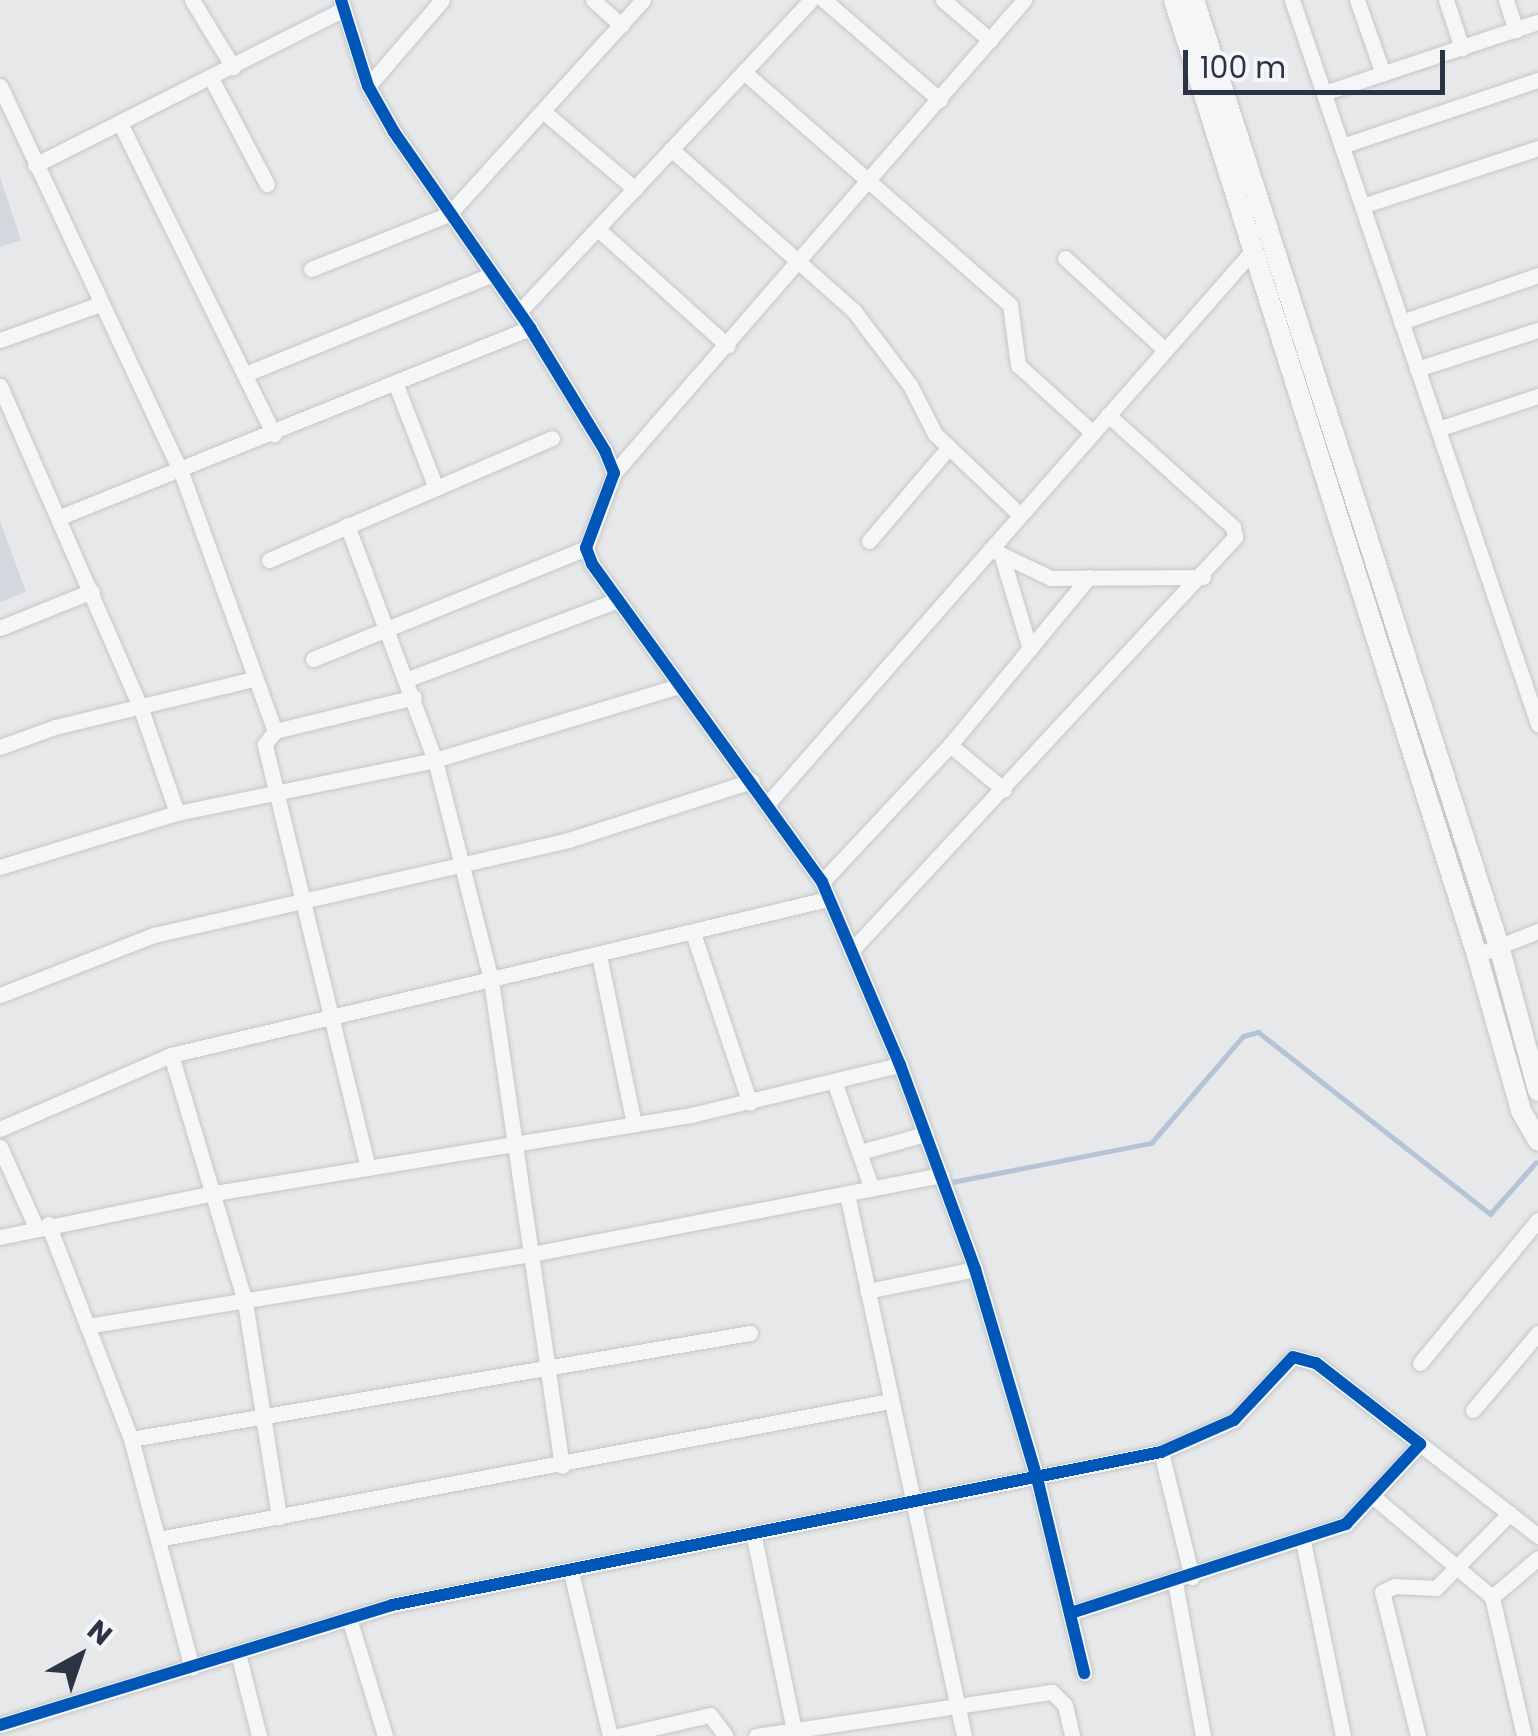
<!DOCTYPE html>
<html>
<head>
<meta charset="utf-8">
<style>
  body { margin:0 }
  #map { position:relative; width:1538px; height:1736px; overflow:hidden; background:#e6e8ea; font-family:Poppins,sans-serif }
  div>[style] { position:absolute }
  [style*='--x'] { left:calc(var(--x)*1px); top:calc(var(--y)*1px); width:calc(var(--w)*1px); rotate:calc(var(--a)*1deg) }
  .built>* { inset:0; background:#d4d7dd }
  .stream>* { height:5px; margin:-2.5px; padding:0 2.5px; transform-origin:2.5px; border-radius:2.5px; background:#b4c4d5 }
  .roads { filter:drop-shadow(0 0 2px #c4c6c8) drop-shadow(0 0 2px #c4c6c8) }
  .minor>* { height:15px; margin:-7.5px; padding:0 7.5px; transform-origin:7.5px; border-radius:7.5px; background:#f5f6f7 }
  .tertiary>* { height:20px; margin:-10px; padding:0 10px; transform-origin:10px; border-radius:10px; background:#f5f6f7 }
  .cycleway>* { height:12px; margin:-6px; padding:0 6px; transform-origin:6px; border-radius:6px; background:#0057b8 }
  span { translate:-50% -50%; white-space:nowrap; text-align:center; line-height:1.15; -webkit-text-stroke:10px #f4f6f9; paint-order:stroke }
  .north { position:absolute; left:30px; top:1606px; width:100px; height:100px; -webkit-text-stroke:8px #f4f6f9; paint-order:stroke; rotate:40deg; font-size:28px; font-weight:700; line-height:40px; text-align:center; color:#2b3445 }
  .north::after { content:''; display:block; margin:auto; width:35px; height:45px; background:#2b3445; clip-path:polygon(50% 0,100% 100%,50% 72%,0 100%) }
  .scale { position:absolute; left:1183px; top:50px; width:262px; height:45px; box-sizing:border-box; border:5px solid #2b3445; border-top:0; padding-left:12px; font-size:30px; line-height:35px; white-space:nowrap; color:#2b3445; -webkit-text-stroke:8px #f4f6f9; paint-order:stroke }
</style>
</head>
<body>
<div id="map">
  <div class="built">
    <i style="clip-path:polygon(0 177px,21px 240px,0 247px)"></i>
    <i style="clip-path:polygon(0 521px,26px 592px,0 602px)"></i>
  </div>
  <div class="stream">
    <i style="--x:952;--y:1182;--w:203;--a:-11.1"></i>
    <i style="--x:1151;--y:1143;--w:141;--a:-49.3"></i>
    <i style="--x:1243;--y:1036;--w:16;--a:-15"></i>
    <i style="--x:1258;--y:1032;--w:295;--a:38.1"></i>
    <i style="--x:1490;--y:1214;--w:69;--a:-48.5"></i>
  </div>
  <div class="roads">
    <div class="minor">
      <i style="--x:192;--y:0;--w:79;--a:58.5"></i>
      <i style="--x:341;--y:0;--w:90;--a:72.6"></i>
      <i style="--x:368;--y:86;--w:53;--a:60.5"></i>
      <i style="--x:394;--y:132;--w:239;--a:55.2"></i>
      <i style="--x:530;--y:328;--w:144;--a:58.6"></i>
      <i style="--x:605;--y:451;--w:24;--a:68"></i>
      <i style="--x:614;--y:473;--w:80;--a:110.5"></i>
      <i style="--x:586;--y:548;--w:17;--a:69"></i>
      <i style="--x:592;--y:564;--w:392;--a:54.1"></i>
      <i style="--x:822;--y:882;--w:199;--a:66.9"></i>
      <i style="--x:900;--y:1065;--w:217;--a:69.8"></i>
      <i style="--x:975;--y:1269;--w:218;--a:73.5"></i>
      <i style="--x:1037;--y:1478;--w:201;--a:76.4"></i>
      <i style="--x:593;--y:0;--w:38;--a:42"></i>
      <i style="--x:824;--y:0;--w:153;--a:40.8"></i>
      <i style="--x:943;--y:0;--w:62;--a:40.4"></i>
      <i style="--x:1292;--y:0;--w:765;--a:71.23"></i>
      <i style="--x:1357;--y:0;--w:78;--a:70.6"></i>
      <i style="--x:1446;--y:0;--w:51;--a:71.6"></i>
      <i style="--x:1506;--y:0;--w:32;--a:72"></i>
      <i style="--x:744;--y:72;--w:354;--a:41.2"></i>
      <i style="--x:1010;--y:305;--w:61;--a:82.4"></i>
      <i style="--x:1018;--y:365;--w:101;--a:42.2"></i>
      <i style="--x:211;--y:78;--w:120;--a:62.2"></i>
      <i style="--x:0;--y:86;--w:426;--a:64.9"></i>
      <i style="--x:181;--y:472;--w:276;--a:70.1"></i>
      <i style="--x:368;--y:86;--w:113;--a:-49.3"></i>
      <i style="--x:1324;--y:93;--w:225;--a:-18.4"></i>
      <i style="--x:544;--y:112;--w:119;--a:40.2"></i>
      <i style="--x:121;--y:125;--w:345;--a:63.7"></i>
      <i style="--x:1342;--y:146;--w:207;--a:-18.6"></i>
      <i style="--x:671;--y:149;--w:244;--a:41.5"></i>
      <i style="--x:854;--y:311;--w:93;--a:52.9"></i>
      <i style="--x:910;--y:385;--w:55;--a:63"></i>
      <i style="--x:935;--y:434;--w:117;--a:43.6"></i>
      <i style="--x:35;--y:165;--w:346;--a:-26.8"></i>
      <i style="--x:1362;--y:206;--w:185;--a:-18.2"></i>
      <i style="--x:599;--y:230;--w:173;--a:42"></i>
      <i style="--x:1065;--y:258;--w:136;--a:42.6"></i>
      <i style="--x:311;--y:269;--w:149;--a:-21.7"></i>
      <i style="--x:449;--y:214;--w:289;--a:-47.8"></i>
      <i style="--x:519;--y:312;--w:427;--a:-46.9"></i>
      <i style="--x:1401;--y:322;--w:145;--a:-18.9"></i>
      <i style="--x:0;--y:340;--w:103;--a:-19.8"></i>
      <i style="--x:1417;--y:369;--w:127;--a:-17.9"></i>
      <i style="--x:248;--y:373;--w:264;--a:-22"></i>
      <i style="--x:396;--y:385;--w:110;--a:68.8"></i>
      <i style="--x:0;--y:386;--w:352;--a:66.4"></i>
      <i style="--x:141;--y:709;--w:110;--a:70.9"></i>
      <i style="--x:1438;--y:429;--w:105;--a:-18.3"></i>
      <i style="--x:614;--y:473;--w:626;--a:-49.08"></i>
      <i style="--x:60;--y:517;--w:507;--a:-21.91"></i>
      <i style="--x:347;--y:525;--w:251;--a:69.5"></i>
      <i style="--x:435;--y:760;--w:227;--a:75.7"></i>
      <i style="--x:491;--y:980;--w:491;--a:81.7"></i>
      <i style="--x:869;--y:541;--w:123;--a:-49.6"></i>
      <i style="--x:990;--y:549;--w:68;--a:25.4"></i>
      <i style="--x:1051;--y:578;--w:152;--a:-0.4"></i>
      <i style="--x:1002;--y:557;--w:96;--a:73.1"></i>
      <i style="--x:269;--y:560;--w:308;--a:-23.3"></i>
      <i style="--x:0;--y:628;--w:99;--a:-21.9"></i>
      <i style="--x:313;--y:659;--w:295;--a:-22.1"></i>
      <i style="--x:408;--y:679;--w:222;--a:-20.6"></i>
      <i style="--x:950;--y:745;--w:70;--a:39.8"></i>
      <i style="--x:0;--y:747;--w:59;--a:-20"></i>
      <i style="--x:55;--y:727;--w:204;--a:-13.6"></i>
      <i style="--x:769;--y:802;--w:737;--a:-48.74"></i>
      <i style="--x:0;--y:867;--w:185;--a:-17"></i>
      <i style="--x:177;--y:813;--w:263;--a:-11.6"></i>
      <i style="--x:435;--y:760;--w:254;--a:-16.9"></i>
      <i style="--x:822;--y:882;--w:187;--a:-46.9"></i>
      <i style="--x:950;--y:745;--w:218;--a:-50.4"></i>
      <i style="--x:693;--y:933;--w:179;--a:71.5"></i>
      <i style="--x:851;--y:951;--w:565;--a:-47.15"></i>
      <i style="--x:1235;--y:537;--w:10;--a:-101"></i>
      <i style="--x:1233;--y:527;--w:168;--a:-138.1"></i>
      <i style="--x:599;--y:955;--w:173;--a:78.3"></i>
      <i style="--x:1477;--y:955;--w:66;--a:-21.5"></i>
      <i style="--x:0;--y:995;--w:165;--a:-21.3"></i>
      <i style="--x:154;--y:935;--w:425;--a:-12.9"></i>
      <i style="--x:568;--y:840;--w:193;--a:-17.8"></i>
      <i style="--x:171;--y:1055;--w:258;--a:73.3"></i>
      <i style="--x:245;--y:1302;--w:218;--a:81"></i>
      <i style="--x:835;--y:1084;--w:111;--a:70.6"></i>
      <i style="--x:0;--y:1129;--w:186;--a:-23.4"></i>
      <i style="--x:171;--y:1055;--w:675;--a:-13.36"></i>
      <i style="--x:0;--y:1147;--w:88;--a:65.8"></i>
      <i style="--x:860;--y:1152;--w:68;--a:-15.3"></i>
      <i style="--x:368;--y:1168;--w:436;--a:-103.7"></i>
      <i style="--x:265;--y:744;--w:16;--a:-52"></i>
      <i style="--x:275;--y:731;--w:143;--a:-13.7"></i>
      <i style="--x:847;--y:1194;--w:554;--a:77.82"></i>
      <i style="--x:48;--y:1224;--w:230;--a:68.9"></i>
      <i style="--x:131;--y:1439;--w:237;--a:75.1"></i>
      <i style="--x:0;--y:1237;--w:219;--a:-11.6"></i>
      <i style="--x:215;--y:1193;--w:482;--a:-9.3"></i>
      <i style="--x:691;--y:1115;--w:215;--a:-13.5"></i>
      <i style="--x:867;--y:1291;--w:110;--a:-11.5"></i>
      <i style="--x:87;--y:1326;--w:451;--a:-9.2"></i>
      <i style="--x:532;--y:1254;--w:417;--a:-10.9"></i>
      <i style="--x:1420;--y:1363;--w:185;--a:-50.5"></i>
      <i style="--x:1473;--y:1410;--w:101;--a:-49.8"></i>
      <i style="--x:131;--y:1439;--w:628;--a:-9.72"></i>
      <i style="--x:1420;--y:1444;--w:150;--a:37.9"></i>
      <i style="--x:1161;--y:1452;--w:129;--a:76.1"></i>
      <i style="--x:1376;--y:1499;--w:152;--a:40.2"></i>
      <i style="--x:754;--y:1537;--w:197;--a:78.3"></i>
      <i style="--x:158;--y:1539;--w:745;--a:-10.68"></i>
      <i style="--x:1303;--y:1541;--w:199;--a:78.4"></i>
      <i style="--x:571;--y:1572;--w:169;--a:76.6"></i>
      <i style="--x:1175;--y:1582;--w:157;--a:79.7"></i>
      <i style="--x:349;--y:1618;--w:123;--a:73"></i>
      <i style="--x:238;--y:1653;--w:86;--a:75.8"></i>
      <i style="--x:0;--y:1725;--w:410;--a:-17"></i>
      <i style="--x:392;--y:1605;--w:784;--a:-11.25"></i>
      <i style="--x:1161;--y:1452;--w:80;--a:-23.7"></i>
      <i style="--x:1234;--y:1420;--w:86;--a:-46.9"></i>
      <i style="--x:1293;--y:1357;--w:24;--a:15"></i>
      <i style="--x:1316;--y:1363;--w:132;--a:37.9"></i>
      <i style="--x:1420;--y:1444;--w:109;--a:132.8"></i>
      <i style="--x:1346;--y:1524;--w:289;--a:162.1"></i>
      <i style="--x:618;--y:1736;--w:94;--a:-12.9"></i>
      <i style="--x:710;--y:1715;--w:26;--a:53"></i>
      <i style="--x:756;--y:1736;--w:299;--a:-8.5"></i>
      <i style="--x:1052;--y:1692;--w:18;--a:45"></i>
      <i style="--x:1065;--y:1705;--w:32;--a:77"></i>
      <i style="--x:1418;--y:1736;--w:148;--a:-104"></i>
      <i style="--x:1382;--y:1592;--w:14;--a:-25"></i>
      <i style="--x:1395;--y:1586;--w:41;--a:2.8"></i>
      <i style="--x:1436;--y:1588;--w:105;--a:-45.4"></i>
      <i style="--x:1524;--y:1736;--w:143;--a:-103"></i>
      <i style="--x:1492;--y:1597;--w:60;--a:-40.3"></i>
    </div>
    <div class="tertiary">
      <i style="--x:1174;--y:0;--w:1002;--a:72.4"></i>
      <i style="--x:1477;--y:955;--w:162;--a:74.2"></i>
      <i style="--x:1521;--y:1111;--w:34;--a:60"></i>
      <i style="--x:1194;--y:0;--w:994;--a:72.13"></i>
      <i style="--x:1499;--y:946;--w:150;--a:74.9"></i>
    </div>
  </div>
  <div class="cycleway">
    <i style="--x:341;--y:0;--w:90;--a:72.6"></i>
    <i style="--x:368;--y:86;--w:53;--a:60.5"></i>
    <i style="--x:394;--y:132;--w:239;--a:55.2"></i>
    <i style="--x:530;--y:328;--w:144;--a:58.6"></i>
    <i style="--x:605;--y:451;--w:24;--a:68"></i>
    <i style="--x:614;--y:473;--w:80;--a:110.5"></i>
    <i style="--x:586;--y:548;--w:17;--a:69"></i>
    <i style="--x:592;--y:564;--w:392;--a:54.1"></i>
    <i style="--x:822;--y:882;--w:199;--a:66.9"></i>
    <i style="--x:900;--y:1065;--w:217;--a:69.8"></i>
    <i style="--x:975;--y:1269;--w:218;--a:73.5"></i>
    <i style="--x:1037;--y:1478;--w:201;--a:76.4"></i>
    <i style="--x:0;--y:1725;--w:410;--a:-17"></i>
    <i style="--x:392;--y:1605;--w:784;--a:-11.25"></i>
    <i style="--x:1161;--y:1452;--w:80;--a:-23.7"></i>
    <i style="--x:1234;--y:1420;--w:86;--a:-46.9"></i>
    <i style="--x:1293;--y:1357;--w:24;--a:15"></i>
    <i style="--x:1316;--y:1363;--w:132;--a:37.9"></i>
    <i style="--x:1420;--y:1444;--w:109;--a:132.8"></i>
    <i style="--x:1346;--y:1524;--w:289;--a:162.1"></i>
  </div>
  <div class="north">N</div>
  <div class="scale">100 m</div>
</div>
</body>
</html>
